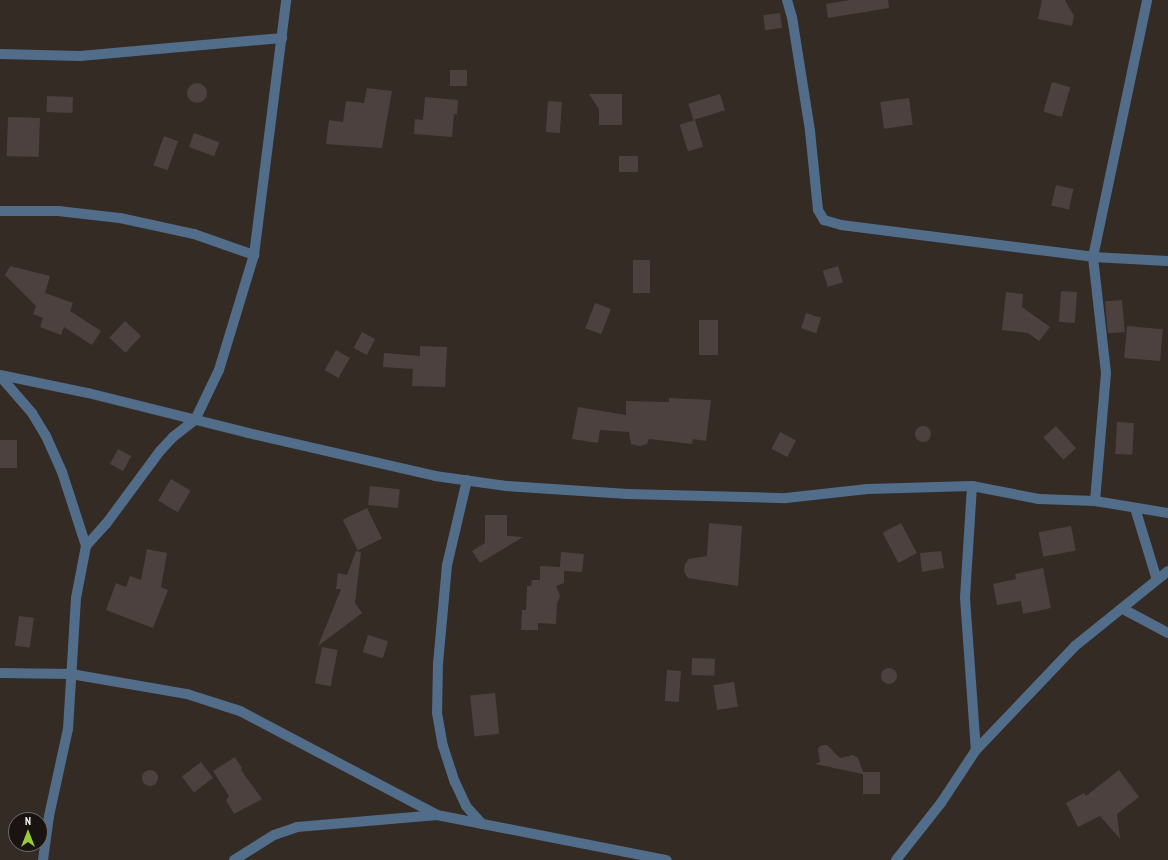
<!DOCTYPE html>
<html>
<head>
<meta charset="utf-8">
<style>
  body { margin:0 }
  #map { position:relative; width:1168px; height:860px; overflow:hidden; background:#342b25; font-family:"PT Sans Narrow",sans-serif }
  div>[style] { position:absolute }
  [style*='--x'] { left:calc(var(--x)*1px); top:calc(var(--y)*1px); width:calc(var(--w)*1px); rotate:calc(var(--a)*1deg) }
  .building>* { inset:0; background:#4d413f; transform-origin:0 0 }
  .round { border-radius:50% }
  .minor>* { height:10px; margin:-5px; padding:0 5px; transform-origin:5px; border-radius:5px; background:#516d89 }
  span { translate:-50% -50%; white-space:nowrap; text-align:center; line-height:1.15; -webkit-text-stroke:3.5px #191412; paint-order:stroke }
  .north { position:absolute; left:8px; top:812px; width:40px; height:40px; box-sizing:border-box; background:#191412; border:1px solid #736d6a; border-radius:50%; rotate:0deg; font-size:11px; font-weight:700; line-height:16px; text-align:center; color:#f9f3ef }
  .north::after { content:''; display:block; margin:auto; width:14px; height:18px; background:#97cc38; clip-path:polygon(50% 0,100% 100%,50% 72%,0 100%) }
</style>
</head>
<body>
<div id="map">
  <div class="building">
    <i style="clip-path:polygon(850px 0,888px 0,889px 8px,828px 18px,826px 4px)"></i>
    <i style="clip-path:polygon(1042px 0,1065px 0,1074px 16px,1072px 26px,1038px 19px)"></i>
    <i style="left:780px;top:13px;width:15px;height:17px;rotate:82deg"></i>
    <i style="left:450px;top:70px;width:17px;height:16px"></i>
    <i style="left:1052px;top:82px;width:19px;height:31px;rotate:16deg"></i>
    <i class="round" style="left:187px;top:83px;width:20px;height:20px"></i>
    <i style="clip-path:polygon(367px 88px,392px 91px,382px 148px,326px 144px,329px 120px,343px 122px,346px 101px,364px 103px)"></i>
    <i style="clip-path:polygon(589px 94px,622px 94px,622px 125px,599px 125px,599px 109px)"></i>
    <i style="left:720px;top:94px;width:17px;height:33px;rotate:73deg"></i>
    <i style="left:47px;top:96px;width:26px;height:16px;rotate:2deg"></i>
    <i style="clip-path:polygon(425px 97px,458px 100px,457px 114px,454px 114px,452px 137px,414px 134px,415px 119px,423px 120px)"></i>
    <i style="left:909px;top:98px;width:27px;height:29px;rotate:82deg"></i>
    <i style="left:548px;top:101px;width:14px;height:31px;rotate:4deg"></i>
    <i style="left:8px;top:117px;width:32px;height:39px;rotate:2deg"></i>
    <i style="left:695px;top:120px;width:28px;height:16px;rotate:73deg"></i>
    <i style="left:194px;top:133px;width:27px;height:15px;rotate:20deg"></i>
    <i style="left:164px;top:136px;width:15px;height:31px;rotate:20deg"></i>
    <i style="left:619px;top:156px;width:19px;height:16px"></i>
    <i style="left:1056px;top:185px;width:18px;height:21px;rotate:13deg"></i>
    <i style="left:633px;top:260px;width:17px;height:33px"></i>
    <i style="clip-path:polygon(10px 266px,50px 276px,45px 293px,73px 303px,70px 311px,101px 331px,92px 345px,64px 327px,61px 335px,40px 327px,43px 318px,33px 314px,36px 306px,5px 275px)"></i>
    <i style="left:838px;top:266px;width:17px;height:16px;rotate:73deg"></i>
    <i style="left:1061px;top:291px;width:16px;height:31px;rotate:4deg"></i>
    <i style="clip-path:polygon(1006px 292px,1023px 294px,1022px 307px,1050px 327px,1039px 341px,1028px 333px,1002px 330px)"></i>
    <i style="left:1122px;top:300px;width:32px;height:17px;rotate:85deg"></i>
    <i style="left:595px;top:303px;width:17px;height:27px;rotate:21deg"></i>
    <i style="left:806px;top:313px;width:16px;height:16px;rotate:18deg"></i>
    <i style="left:718px;top:320px;width:35px;height:19px;rotate:90deg"></i>
    <i style="left:125px;top:321px;width:22px;height:23px;rotate:43deg"></i>
    <i style="left:1127px;top:326px;width:36px;height:32px;rotate:5deg"></i>
    <i style="left:362px;top:332px;width:15px;height:18px;rotate:28deg"></i>
    <i style="clip-path:polygon(420px 346px,447px 347px,445px 387px,412px 386px,413px 369px,383px 367px,384px 353px,420px 356px)"></i>
    <i style="left:336px;top:350px;width:16px;height:23px;rotate:30deg"></i>
    <i style="clip-path:polygon(669px 398px,711px 400px,706px 441px,693px 439px,692px 444px,649px 439px,647px 444px,640px 446px,631px 444px,629px 432px,600px 430px,598px 443px,572px 439px,578px 407px,626px 415px,626px 401px,669px 402px)"></i>
    <i style="left:1117px;top:422px;width:17px;height:32px;rotate:3deg"></i>
    <i class="round" style="left:915px;top:426px;width:16px;height:16px"></i>
    <i style="left:1056px;top:426px;width:30px;height:17px;rotate:48deg"></i>
    <i style="left:780px;top:432px;width:18px;height:19px;rotate:27deg"></i>
    <i style="left:0;top:440px;width:17px;height:28px"></i>
    <i style="left:118px;top:449px;width:15px;height:17px;rotate:28deg"></i>
    <i style="left:171px;top:479px;width:23px;height:25px;rotate:31deg"></i>
    <i style="left:370px;top:486px;width:30px;height:19px;rotate:6deg"></i>
    <i style="left:367px;top:508px;width:34px;height:27px;rotate:64deg"></i>
    <i style="clip-path:polygon(485px 515px,507px 515px,507px 536px,523px 537px,480px 563px,472px 551px,485px 543px)"></i>
    <i style="clip-path:polygon(709px 523px,742px 526px,738px 586px,688px 578px,684px 572px,685px 564px,689px 559px,707px 556px)"></i>
    <i style="left:901px;top:523px;width:34px;height:21px;rotate:62deg"></i>
    <i style="left:1071px;top:526px;width:25px;height:33px;rotate:79deg"></i>
    <i style="clip-path:polygon(147px 549px,167px 553px,161px 587px,168px 590px,153px 628px,106px 610px,116px 583px,126px 587px,130px 576px,141px 580px)"></i>
    <i style="clip-path:polygon(356px 551px,361px 552px,355px 603px,362px 613px,318px 646px,341px 589px,336px 589px,338px 573px,347px 575px)"></i>
    <i style="clip-path:polygon(941px 551px,944px 568px,922px 572px,920px 553px)"></i>
    <i style="clip-path:polygon(561px 552px,584px 554px,582px 572px,564px 571px,564px 583px,556px 586px,560px 596px,557px 604px,556px 624px,538px 623px,538px 630px,521px 630px,522px 610px,526px 610px,527px 586px,531px 586px,532px 580px,540px 580px,540px 566px,560px 567px)"></i>
    <i style="clip-path:polygon(1043px 568px,1051px 608px,1023px 614px,1021px 601px,997px 605px,993px 584px,1016px 579px,1015px 574px)"></i>
    <i style="left:19px;top:616px;width:15px;height:30px;rotate:8deg"></i>
    <i style="left:368px;top:635px;width:21px;height:18px;rotate:17deg"></i>
    <i style="left:322px;top:647px;width:16px;height:37px;rotate:11deg"></i>
    <i style="left:692px;top:658px;width:23px;height:17px;rotate:2deg"></i>
    <i class="round" style="left:881px;top:668px;width:16px;height:16px"></i>
    <i style="left:667px;top:670px;width:14px;height:31px;rotate:4deg"></i>
    <i style="left:734px;top:682px;width:25px;height:21px;rotate:81deg"></i>
    <i style="left:495px;top:693px;width:41px;height:25px;rotate:84deg"></i>
    <i style="clip-path:polygon(823px 745px,827px 745px,840px 758px,853px 755px,858px 758px,863px 772px,880px 772px,880px 794px,863px 794px,863px 774px,815px 764px,820px 762px,818px 750px,819px 747px)"></i>
    <i style="clip-path:polygon(235px 757px,242px 768px,241px 770px,262px 799px,234px 814px,226px 800px,229px 796px,213px 771px)"></i>
    <i style="left:201px;top:762px;width:20px;height:24px;rotate:53deg"></i>
    <i class="round" style="left:142px;top:770px;width:16px;height:16px"></i>
    <i style="clip-path:polygon(1119px 770px,1139px 797px,1117px 814px,1120px 839px,1100px 816px,1078px 827px,1066px 803px,1084px 793px,1086px 796px)"></i>
  </div>
  <div class="minor">
    <i style="--x:787;--y:0;--w:18;--a:74"></i>
    <i style="--x:792;--y:17;--w:115;--a:81"></i>
    <i style="--x:810;--y:131;--w:79;--a:84.2"></i>
    <i style="--x:818;--y:210;--w:12;--a:59"></i>
    <i style="--x:824;--y:220;--w:18;--a:16"></i>
    <i style="--x:841;--y:225;--w:254;--a:7.2"></i>
    <i style="--x:1093;--y:257;--w:75;--a:3.1"></i>
    <i style="--x:0;--y:54;--w:80;--a:1.4"></i>
    <i style="--x:80;--y:56;--w:203;--a:-5.1"></i>
    <i style="--x:0;--y:211;--w:58;--a:0"></i>
    <i style="--x:58;--y:211;--w:62;--a:6.4"></i>
    <i style="--x:120;--y:218;--w:76;--a:12.2"></i>
    <i style="--x:194;--y:234;--w:64;--a:19.3"></i>
    <i style="--x:0;--y:375;--w:90;--a:11.6"></i>
    <i style="--x:88;--y:393;--w:165;--a:14"></i>
    <i style="--x:248;--y:433;--w:192;--a:12.9"></i>
    <i style="--x:435;--y:476;--w:72;--a:8"></i>
    <i style="--x:506;--y:486;--w:122;--a:3.8"></i>
    <i style="--x:628;--y:494;--w:158;--a:1.5"></i>
    <i style="--x:786;--y:498;--w:82;--a:-6.3"></i>
    <i style="--x:868;--y:489;--w:104;--a:-1.7"></i>
    <i style="--x:972;--y:486;--w:68;--a:11"></i>
    <i style="--x:1039;--y:499;--w:56;--a:2"></i>
    <i style="--x:1095;--y:501;--w:74;--a:9.3"></i>
    <i style="--x:0;--y:376;--w:49;--a:49.1"></i>
    <i style="--x:32;--y:413;--w:27;--a:59"></i>
    <i style="--x:46;--y:436;--w:39;--a:66"></i>
    <i style="--x:62;--y:472;--w:78;--a:72"></i>
    <i style="--x:467;--y:480;--w:87;--a:103.2"></i>
    <i style="--x:447;--y:565;--w:98;--a:95.2"></i>
    <i style="--x:438;--y:663;--w:50;--a:91.1"></i>
    <i style="--x:437;--y:713;--w:34;--a:80"></i>
    <i style="--x:443;--y:746;--w:38;--a:72"></i>
    <i style="--x:455;--y:782;--w:26;--a:65"></i>
    <i style="--x:466;--y:806;--w:24;--a:48"></i>
    <i style="--x:972;--y:486;--w:112;--a:93.6"></i>
    <i style="--x:965;--y:598;--w:152;--a:85.9"></i>
    <i style="--x:1095;--y:501;--w:128;--a:-85.1"></i>
    <i style="--x:1106;--y:373;--w:117;--a:-96.4"></i>
    <i style="--x:1093;--y:257;--w:263;--a:-78.1"></i>
    <i style="--x:1135;--y:508;--w:75;--a:73"></i>
    <i style="--x:1123;--y:609;--w:51;--a:28.1"></i>
    <i style="--x:0;--y:673;--w:71;--a:0.8"></i>
    <i style="--x:71;--y:674;--w:118;--a:9.8"></i>
    <i style="--x:187;--y:694;--w:56;--a:17.8"></i>
    <i style="--x:240;--y:711;--w:223;--a:27.8"></i>
    <i style="--x:437;--y:815;--w:234;--a:11.1"></i>
    <i style="--x:43;--y:860;--w:44;--a:-82.2"></i>
    <i style="--x:49;--y:816;--w:89;--a:-77.7"></i>
    <i style="--x:68;--y:729;--w:131;--a:-86.5"></i>
    <i style="--x:76;--y:598;--w:53;--a:-79.1"></i>
    <i style="--x:86;--y:546;--w:30;--a:-48"></i>
    <i style="--x:106;--y:524;--w:91;--a:-53.5"></i>
    <i style="--x:160;--y:451;--w:19;--a:-47"></i>
    <i style="--x:173;--y:437;--w:28;--a:-38"></i>
    <i style="--x:195;--y:420;--w:55;--a:-64.4"></i>
    <i style="--x:219;--y:370;--w:120;--a:-73.1"></i>
    <i style="--x:254;--y:255;--w:257;--a:-82.8"></i>
    <i style="--x:234;--y:860;--w:47;--a:-32"></i>
    <i style="--x:274;--y:835;--w:24;--a:-19"></i>
    <i style="--x:297;--y:827;--w:141;--a:-4.9"></i>
    <i style="--x:896;--y:860;--w:73;--a:-51.7"></i>
    <i style="--x:941;--y:803;--w:64;--a:-56.6"></i>
    <i style="--x:976;--y:750;--w:144;--a:-46.4"></i>
    <i style="--x:1075;--y:646;--w:119;--a:-38.9"></i>
  </div>
  <div class="north">N</div>
</div>
</body>
</html>
